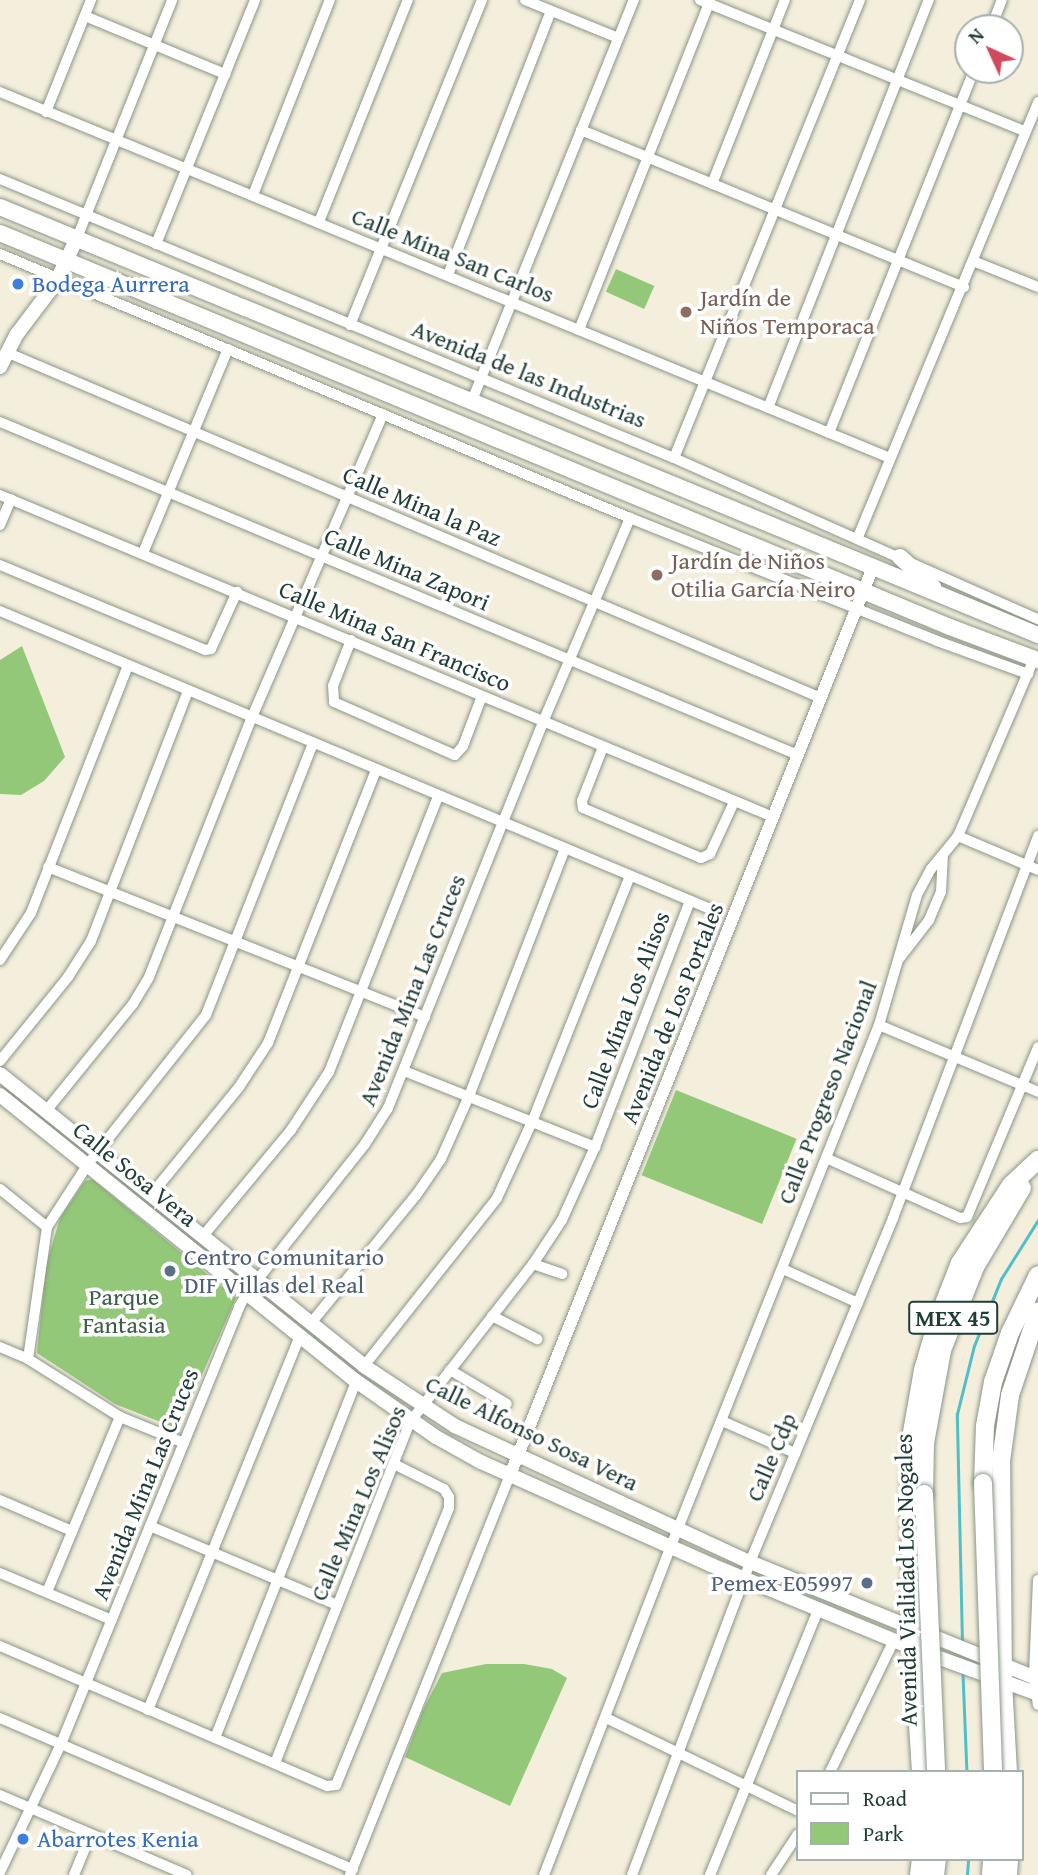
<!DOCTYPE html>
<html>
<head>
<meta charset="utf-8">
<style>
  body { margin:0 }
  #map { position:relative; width:1038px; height:1875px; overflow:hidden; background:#f4efdc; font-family:"Gentium Book Plus",serif }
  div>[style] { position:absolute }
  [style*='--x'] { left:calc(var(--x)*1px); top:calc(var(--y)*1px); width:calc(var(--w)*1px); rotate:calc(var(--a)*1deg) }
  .green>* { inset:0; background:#94c879; transform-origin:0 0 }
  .stream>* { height:2.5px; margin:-1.25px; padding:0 1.25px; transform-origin:1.25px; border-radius:1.25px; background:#51bfc8 }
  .roads { filter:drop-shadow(0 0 2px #8a9688) drop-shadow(0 0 2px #8a9688) }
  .minor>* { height:10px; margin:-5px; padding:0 5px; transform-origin:5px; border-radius:5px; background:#fff }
  .tertiary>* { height:12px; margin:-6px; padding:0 6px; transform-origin:6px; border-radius:6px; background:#fff }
  .secondary>* { height:14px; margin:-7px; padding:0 7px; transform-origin:7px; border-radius:7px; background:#fff }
  .primary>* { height:16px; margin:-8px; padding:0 8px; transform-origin:8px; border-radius:8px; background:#fff }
  .trunk>* { height:18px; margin:-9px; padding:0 9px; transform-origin:9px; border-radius:9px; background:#fff }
  .bridges { filter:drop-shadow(0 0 2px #8a9688) drop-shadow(0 0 2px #8a9688) }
  .trunk-bridge>* { height:18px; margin:-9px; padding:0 9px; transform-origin:9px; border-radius:9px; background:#fff }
  .dots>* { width:19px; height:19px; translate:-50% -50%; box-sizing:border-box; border:4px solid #fff; border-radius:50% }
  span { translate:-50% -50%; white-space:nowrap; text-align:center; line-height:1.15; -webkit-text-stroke:7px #fff; paint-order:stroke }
  .shield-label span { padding:2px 5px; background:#fff; border:2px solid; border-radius:5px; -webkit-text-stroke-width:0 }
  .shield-label { font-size:23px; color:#1f3d34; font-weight:700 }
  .street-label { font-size:24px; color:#1f3d34 }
  .shop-label { font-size:24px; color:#366cbe }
  .left { translate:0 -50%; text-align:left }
  .education-label { font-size:24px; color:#785e54 }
  .service-label { font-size:24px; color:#4e5e75 }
  .right { translate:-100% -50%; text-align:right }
  .park-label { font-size:24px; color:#3c6045 }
  .legend { position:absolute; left:796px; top:1770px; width:228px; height:91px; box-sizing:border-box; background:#fff; border:2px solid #a5b1ae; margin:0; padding:9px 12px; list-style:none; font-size:21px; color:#1f3d34 }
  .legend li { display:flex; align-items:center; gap:14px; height:35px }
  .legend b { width:35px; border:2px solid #a5b1ae }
  .north { position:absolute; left:954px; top:14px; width:70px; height:70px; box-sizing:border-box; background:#fff; border:2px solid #a5b1ae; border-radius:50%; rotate:315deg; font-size:19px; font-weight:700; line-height:28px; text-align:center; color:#1f3d34 }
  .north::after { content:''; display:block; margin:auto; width:24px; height:32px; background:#d1495b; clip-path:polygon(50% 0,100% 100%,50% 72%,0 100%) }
</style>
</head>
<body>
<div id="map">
  <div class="green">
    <i style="left:616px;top:269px;width:42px;height:25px;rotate:24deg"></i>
    <i style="clip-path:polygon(22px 646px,65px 757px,44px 781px,21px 795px,0 794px,0 660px)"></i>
    <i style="left:676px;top:1090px;width:130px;height:92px;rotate:22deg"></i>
    <i style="clip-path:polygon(92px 1179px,236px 1298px,178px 1429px,115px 1404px,37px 1353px,46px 1265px,60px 1218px,85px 1181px)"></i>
    <i style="clip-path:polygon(486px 1664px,524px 1664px,552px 1669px,567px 1678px,510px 1806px,405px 1757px,423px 1710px,442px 1673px)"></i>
  </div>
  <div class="stream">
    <i style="--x:962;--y:1643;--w:229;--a:-91.3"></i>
    <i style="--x:957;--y:1414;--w:70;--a:-76"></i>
    <i style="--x:974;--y:1346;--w:72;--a:-68.1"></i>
    <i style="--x:1001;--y:1279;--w:70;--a:-57.9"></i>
    <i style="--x:963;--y:1674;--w:98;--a:87.7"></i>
    <i style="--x:967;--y:1875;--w:16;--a:-86"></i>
  </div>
  <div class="roads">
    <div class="minor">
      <i style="--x:525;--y:0;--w:100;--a:22.2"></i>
      <i style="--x:700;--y:0;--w:350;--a:22"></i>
      <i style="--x:85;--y:16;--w:152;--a:22.5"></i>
      <i style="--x:991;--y:28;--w:30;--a:-69"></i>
      <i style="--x:0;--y:92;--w:962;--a:22.35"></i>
      <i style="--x:46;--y:112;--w:121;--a:-68.1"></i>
      <i style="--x:581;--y:130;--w:414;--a:22.3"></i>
      <i style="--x:0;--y:179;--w:729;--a:22.49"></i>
      <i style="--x:674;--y:458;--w:398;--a:23.9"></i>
      <i style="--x:712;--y:184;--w:198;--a:-68.4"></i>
      <i style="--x:253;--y:195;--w:210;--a:-68.5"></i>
      <i style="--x:319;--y:222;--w:239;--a:-68.2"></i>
      <i style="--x:77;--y:238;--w:256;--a:-68.2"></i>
      <i style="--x:156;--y:244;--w:263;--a:-67.9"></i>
      <i style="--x:0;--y:254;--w:683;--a:22.74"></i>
      <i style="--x:630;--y:518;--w:331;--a:21.8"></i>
      <i style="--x:937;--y:641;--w:97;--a:19.9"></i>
      <i style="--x:973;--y:261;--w:70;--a:21.8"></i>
      <i style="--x:448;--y:275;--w:283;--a:-68.7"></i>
      <i style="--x:350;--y:325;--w:351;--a:-67.9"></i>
      <i style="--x:579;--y:330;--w:355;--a:-68.3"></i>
      <i style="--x:6;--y:352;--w:885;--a:23"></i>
      <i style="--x:471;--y:403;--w:435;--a:-68"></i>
      <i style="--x:768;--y:408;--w:439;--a:-68.5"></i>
      <i style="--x:0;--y:422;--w:865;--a:22.65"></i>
      <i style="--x:829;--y:433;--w:391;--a:-68.2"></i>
      <i style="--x:674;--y:458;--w:494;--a:-67.9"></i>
      <i style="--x:0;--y:495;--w:837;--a:22.61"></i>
      <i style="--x:0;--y:525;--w:28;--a:-67"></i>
      <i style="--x:858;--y:537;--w:471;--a:-67.5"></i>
      <i style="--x:143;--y:553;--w:221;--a:-67.4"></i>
      <i style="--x:0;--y:565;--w:222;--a:22.5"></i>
      <i style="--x:205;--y:650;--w:6;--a:-9"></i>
      <i style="--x:211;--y:649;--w:63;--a:-65.5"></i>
      <i style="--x:0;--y:611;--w:775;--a:22.76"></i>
      <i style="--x:351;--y:640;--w:49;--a:111.4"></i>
      <i style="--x:333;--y:686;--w:16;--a:86"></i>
      <i style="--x:334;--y:702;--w:132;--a:23.7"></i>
      <i style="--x:455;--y:755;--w:12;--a:-48"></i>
      <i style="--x:463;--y:746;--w:53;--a:-69.2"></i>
      <i style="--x:603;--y:747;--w:58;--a:111.3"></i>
      <i style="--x:582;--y:801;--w:7;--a:82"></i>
      <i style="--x:583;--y:808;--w:128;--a:23"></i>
      <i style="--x:701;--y:858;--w:10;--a:-24"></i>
      <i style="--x:710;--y:854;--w:57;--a:-65.2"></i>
      <i style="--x:958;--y:836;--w:87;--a:23"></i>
      <i style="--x:48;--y:867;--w:406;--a:21.7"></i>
      <i style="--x:899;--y:959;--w:49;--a:-52.4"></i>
      <i style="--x:929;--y:920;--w:30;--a:-67"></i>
      <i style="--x:941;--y:892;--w:37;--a:-87"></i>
      <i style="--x:0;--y:960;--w:56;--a:-56.6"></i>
      <i style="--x:31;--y:913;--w:265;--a:-68.6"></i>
      <i style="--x:879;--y:1025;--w:173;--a:22.8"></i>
      <i style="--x:0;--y:1061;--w:108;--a:-51"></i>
      <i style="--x:68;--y:977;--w:43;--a:-57.4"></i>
      <i style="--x:91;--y:941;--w:268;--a:-68.8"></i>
      <i style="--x:404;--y:1071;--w:206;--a:21.7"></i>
      <i style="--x:46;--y:1111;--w:138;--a:-50.9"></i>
      <i style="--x:133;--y:1004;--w:31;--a:-59"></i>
      <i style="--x:149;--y:977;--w:280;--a:-68.4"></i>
      <i style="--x:252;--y:717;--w:330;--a:-66.6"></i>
      <i style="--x:826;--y:1158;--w:147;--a:24.1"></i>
      <i style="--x:960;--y:1218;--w:7;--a:-8"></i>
      <i style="--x:967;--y:1217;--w:184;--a:-67.3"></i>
      <i style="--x:0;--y:1189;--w:60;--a:39"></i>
      <i style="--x:151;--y:1195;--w:139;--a:-50.8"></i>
      <i style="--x:239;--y:1087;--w:53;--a:-56.6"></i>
      <i style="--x:268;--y:1043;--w:294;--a:-68.4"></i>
      <i style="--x:203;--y:1236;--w:138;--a:-50.3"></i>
      <i style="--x:291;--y:1130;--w:69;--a:-56.8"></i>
      <i style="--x:329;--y:1072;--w:297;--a:-68.4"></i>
      <i style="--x:533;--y:1264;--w:31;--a:19"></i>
      <i style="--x:783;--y:1269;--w:82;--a:24.4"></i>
      <i style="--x:492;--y:1316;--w:51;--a:27.1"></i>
      <i style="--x:311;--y:1323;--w:167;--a:-50.6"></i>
      <i style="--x:417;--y:1194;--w:42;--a:-55.6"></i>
      <i style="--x:441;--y:1159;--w:69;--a:-66"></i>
      <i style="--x:469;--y:1096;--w:265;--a:-68.8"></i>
      <i style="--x:0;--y:1347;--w:30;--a:23"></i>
      <i style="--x:28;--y:1359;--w:109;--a:32.2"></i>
      <i style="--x:120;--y:1417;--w:69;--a:22.1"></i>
      <i style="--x:28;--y:1359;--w:133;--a:-81.8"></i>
      <i style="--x:47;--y:1227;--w:75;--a:-56.9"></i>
      <i style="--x:88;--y:1164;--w:190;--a:-51.6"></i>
      <i style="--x:206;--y:1015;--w:291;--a:-68.5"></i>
      <i style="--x:364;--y:1366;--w:214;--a:-51.6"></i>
      <i style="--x:497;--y:1198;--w:84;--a:-65.3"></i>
      <i style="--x:532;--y:1122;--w:265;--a:-68.3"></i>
      <i style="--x:450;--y:1370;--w:66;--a:30.8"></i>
      <i style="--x:722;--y:1421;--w:80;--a:23.7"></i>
      <i style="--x:0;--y:1500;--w:78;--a:23.3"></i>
      <i style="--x:150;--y:1526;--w:203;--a:22.9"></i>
      <i style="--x:0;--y:1573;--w:121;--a:22.8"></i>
      <i style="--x:1038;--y:1580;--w:97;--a:92.4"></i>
      <i style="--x:1034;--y:1677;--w:28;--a:82"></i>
      <i style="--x:47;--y:1592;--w:190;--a:-67.4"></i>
      <i style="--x:0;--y:1646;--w:356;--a:23.2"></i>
      <i style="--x:327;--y:1786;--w:9;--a:-6"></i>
      <i style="--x:336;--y:1785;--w:299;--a:-67.8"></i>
      <i style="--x:449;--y:1508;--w:11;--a:-90"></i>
      <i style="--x:449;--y:1497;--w:9;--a:-122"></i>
      <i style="--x:444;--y:1489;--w:56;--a:-153.4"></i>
      <i style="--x:148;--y:1710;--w:404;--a:-67.9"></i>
      <i style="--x:0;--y:1718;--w:384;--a:23.2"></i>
      <i style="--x:606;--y:1718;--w:213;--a:25.8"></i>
      <i style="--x:215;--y:1738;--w:384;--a:-68.4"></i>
      <i style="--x:275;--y:1763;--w:367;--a:-68.4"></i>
      <i style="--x:410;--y:1422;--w:200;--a:-52.1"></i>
      <i style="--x:533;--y:1264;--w:53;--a:-56.6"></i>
      <i style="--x:562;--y:1220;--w:80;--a:-65.7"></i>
      <i style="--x:595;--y:1147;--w:264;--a:-68.9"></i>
      <i style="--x:830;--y:1772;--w:147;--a:-64.1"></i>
      <i style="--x:0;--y:1795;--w:203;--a:23.2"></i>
      <i style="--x:0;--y:1872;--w:142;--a:-64.5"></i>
      <i style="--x:61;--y:1744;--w:472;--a:-67.8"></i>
      <i style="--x:239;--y:1307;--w:16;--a:-60"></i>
      <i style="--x:247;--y:1293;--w:190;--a:-51.6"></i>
      <i style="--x:365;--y:1144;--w:43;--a:-57.4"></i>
      <i style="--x:388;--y:1108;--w:416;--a:-68.1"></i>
      <i style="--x:543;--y:722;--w:222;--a:-66.9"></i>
      <i style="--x:74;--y:1875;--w:42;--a:-67.7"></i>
      <i style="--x:350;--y:1875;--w:431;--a:-68.2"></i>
      <i style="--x:544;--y:1875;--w:353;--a:-68.9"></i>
      <i style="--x:671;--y:1546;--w:561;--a:-68.24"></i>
      <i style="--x:879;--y:1025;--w:135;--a:-73.7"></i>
      <i style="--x:917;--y:895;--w:30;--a:-62"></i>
      <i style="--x:931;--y:869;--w:43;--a:-50.7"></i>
      <i style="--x:958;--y:836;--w:193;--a:-66.8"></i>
      <i style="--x:632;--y:1875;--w:335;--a:-69.3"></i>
      <i style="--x:750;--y:1562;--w:373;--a:-67.4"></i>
      <i style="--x:893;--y:1218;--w:409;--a:-69.2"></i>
      <i style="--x:710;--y:1875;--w:286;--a:-67.8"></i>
      <i style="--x:771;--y:1875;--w:49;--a:-56.6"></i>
    </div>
    <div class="tertiary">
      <i style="--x:510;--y:1475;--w:978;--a:-68.21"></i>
    </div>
    <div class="secondary">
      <i style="--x:0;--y:367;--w:37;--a:-63"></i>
      <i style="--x:17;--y:334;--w:63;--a:-52.8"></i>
      <i style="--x:55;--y:284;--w:51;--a:-64.4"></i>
      <i style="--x:0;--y:1074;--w:467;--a:38.7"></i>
      <i style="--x:364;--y:1366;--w:109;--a:33.4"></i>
      <i style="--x:455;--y:1426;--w:325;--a:24.8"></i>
      <i style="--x:750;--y:1562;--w:311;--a:22.1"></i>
      <i style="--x:0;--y:1095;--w:457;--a:38.8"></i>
      <i style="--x:356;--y:1381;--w:98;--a:35"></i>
      <i style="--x:436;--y:1437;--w:51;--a:29.1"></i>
      <i style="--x:481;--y:1462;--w:252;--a:24.1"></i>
      <i style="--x:711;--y:1565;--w:221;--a:22.4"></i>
      <i style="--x:915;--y:1649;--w:131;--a:20.1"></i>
    </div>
    <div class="primary">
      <i style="--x:0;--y:207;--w:1123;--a:22.41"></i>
      <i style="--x:0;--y:233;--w:1028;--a:22.53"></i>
      <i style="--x:950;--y:627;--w:94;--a:20.6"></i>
      <i style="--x:900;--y:557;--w:45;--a:42.3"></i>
    </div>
    <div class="trunk">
      <i style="--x:983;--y:1483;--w:57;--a:-88"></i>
      <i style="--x:985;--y:1426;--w:45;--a:-79.7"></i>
      <i style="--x:993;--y:1382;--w:52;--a:-70.9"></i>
      <i style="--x:1010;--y:1333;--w:64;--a:-64.2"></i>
      <i style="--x:924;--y:1494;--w:51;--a:-88.9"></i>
      <i style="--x:925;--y:1443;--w:95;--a:-79.6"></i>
      <i style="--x:942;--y:1350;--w:89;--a:-68.3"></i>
      <i style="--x:975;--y:1267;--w:92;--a:-59.3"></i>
      <i style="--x:921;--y:1772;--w:142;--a:-93.6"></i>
      <i style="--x:912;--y:1630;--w:139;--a:-90.8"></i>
      <i style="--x:910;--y:1491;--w:53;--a:-88.9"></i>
      <i style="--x:911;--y:1438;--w:69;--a:-80"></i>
      <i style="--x:923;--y:1370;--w:53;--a:-73.6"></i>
      <i style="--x:938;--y:1319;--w:60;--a:-68.6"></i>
      <i style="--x:960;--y:1263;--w:93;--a:-56.8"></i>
      <i style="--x:1011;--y:1185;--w:37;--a:-43"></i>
      <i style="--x:1008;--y:1772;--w:90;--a:-93.2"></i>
      <i style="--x:1003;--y:1682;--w:221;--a:-90.5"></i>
      <i style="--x:1001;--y:1461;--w:67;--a:-82.2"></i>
      <i style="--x:1010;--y:1395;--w:88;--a:-71.4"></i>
      <i style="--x:919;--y:1875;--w:16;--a:-83"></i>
      <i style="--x:935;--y:1875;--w:16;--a:-83"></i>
      <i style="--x:991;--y:1875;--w:16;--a:-86"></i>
      <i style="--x:1008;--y:1875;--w:16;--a:-86"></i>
    </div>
  </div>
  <div class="bridges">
    <div class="trunk-bridge">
      <i style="--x:983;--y:1483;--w:289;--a:88"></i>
      <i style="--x:924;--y:1494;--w:278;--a:87.5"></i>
    </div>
  </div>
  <div class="dots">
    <i style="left:18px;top:284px;background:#3f7fe0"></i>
    <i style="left:686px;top:312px;background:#8d6e63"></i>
    <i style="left:657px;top:575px;background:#8d6e63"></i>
    <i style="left:170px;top:1271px;background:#5c6f8a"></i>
    <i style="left:867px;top:1583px;background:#5c6f8a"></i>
    <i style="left:23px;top:1839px;background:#3f7fe0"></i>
  </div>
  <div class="shield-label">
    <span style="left:953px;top:1318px">MEX 45</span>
  </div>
  <div class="street-label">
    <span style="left:453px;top:255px;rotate:22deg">Calle Mina San Carlos</span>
    <span style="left:529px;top:374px;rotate:22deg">Avenida de las Industrias</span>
    <span style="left:422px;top:506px;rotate:23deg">Calle Mina la Paz</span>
    <span style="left:407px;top:569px;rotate:23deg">Calle Mina Zapori</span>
    <span style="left:395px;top:636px;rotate:23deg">Calle Mina San Francisco</span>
    <span style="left:412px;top:990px;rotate:-68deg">Avenida Mina Las Cruces</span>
    <span style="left:625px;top:1010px;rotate:-69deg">Calle Mina Los Alisos</span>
    <span style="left:672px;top:1013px;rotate:-68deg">Avenida de Los Portales</span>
    <span style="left:827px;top:1092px;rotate:-69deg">Calle Progreso Nacional</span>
    <span style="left:135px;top:1174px;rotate:39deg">Calle Sosa Vera</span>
    <span style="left:532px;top:1433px;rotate:26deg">Calle Alfonso Sosa Vera</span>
    <span style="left:771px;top:1457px;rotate:-67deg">Calle Cdp</span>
    <span style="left:145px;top:1484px;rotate:-68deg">Avenida Mina Las Cruces</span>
    <span style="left:358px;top:1503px;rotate:-67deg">Calle Mina Los Alisos</span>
    <span style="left:906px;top:1580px;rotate:-91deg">Avenida Vialidad Los Nogales</span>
  </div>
  <div class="shop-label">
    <span class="left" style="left:32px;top:284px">Bodega Aurrera</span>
    <span class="left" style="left:37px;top:1839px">Abarrotes Kenia</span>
  </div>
  <div class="education-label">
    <span class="left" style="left:700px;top:312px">Jardín de<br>Niños Temporaca</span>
    <span class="left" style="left:671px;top:575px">Jardín de Niños<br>Otilia García Neiro</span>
  </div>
  <div class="service-label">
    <span class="left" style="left:184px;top:1271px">Centro Comunitario<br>DIF Villas del Real</span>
    <span class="right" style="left:853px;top:1583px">Pemex E05997</span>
  </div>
  <div class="park-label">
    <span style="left:124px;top:1311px">Parque<br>Fantasia</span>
  </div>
  <ul class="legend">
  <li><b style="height:9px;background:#fff"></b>Road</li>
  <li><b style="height:19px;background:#94c879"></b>Park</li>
  </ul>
  <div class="north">N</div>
</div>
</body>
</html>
